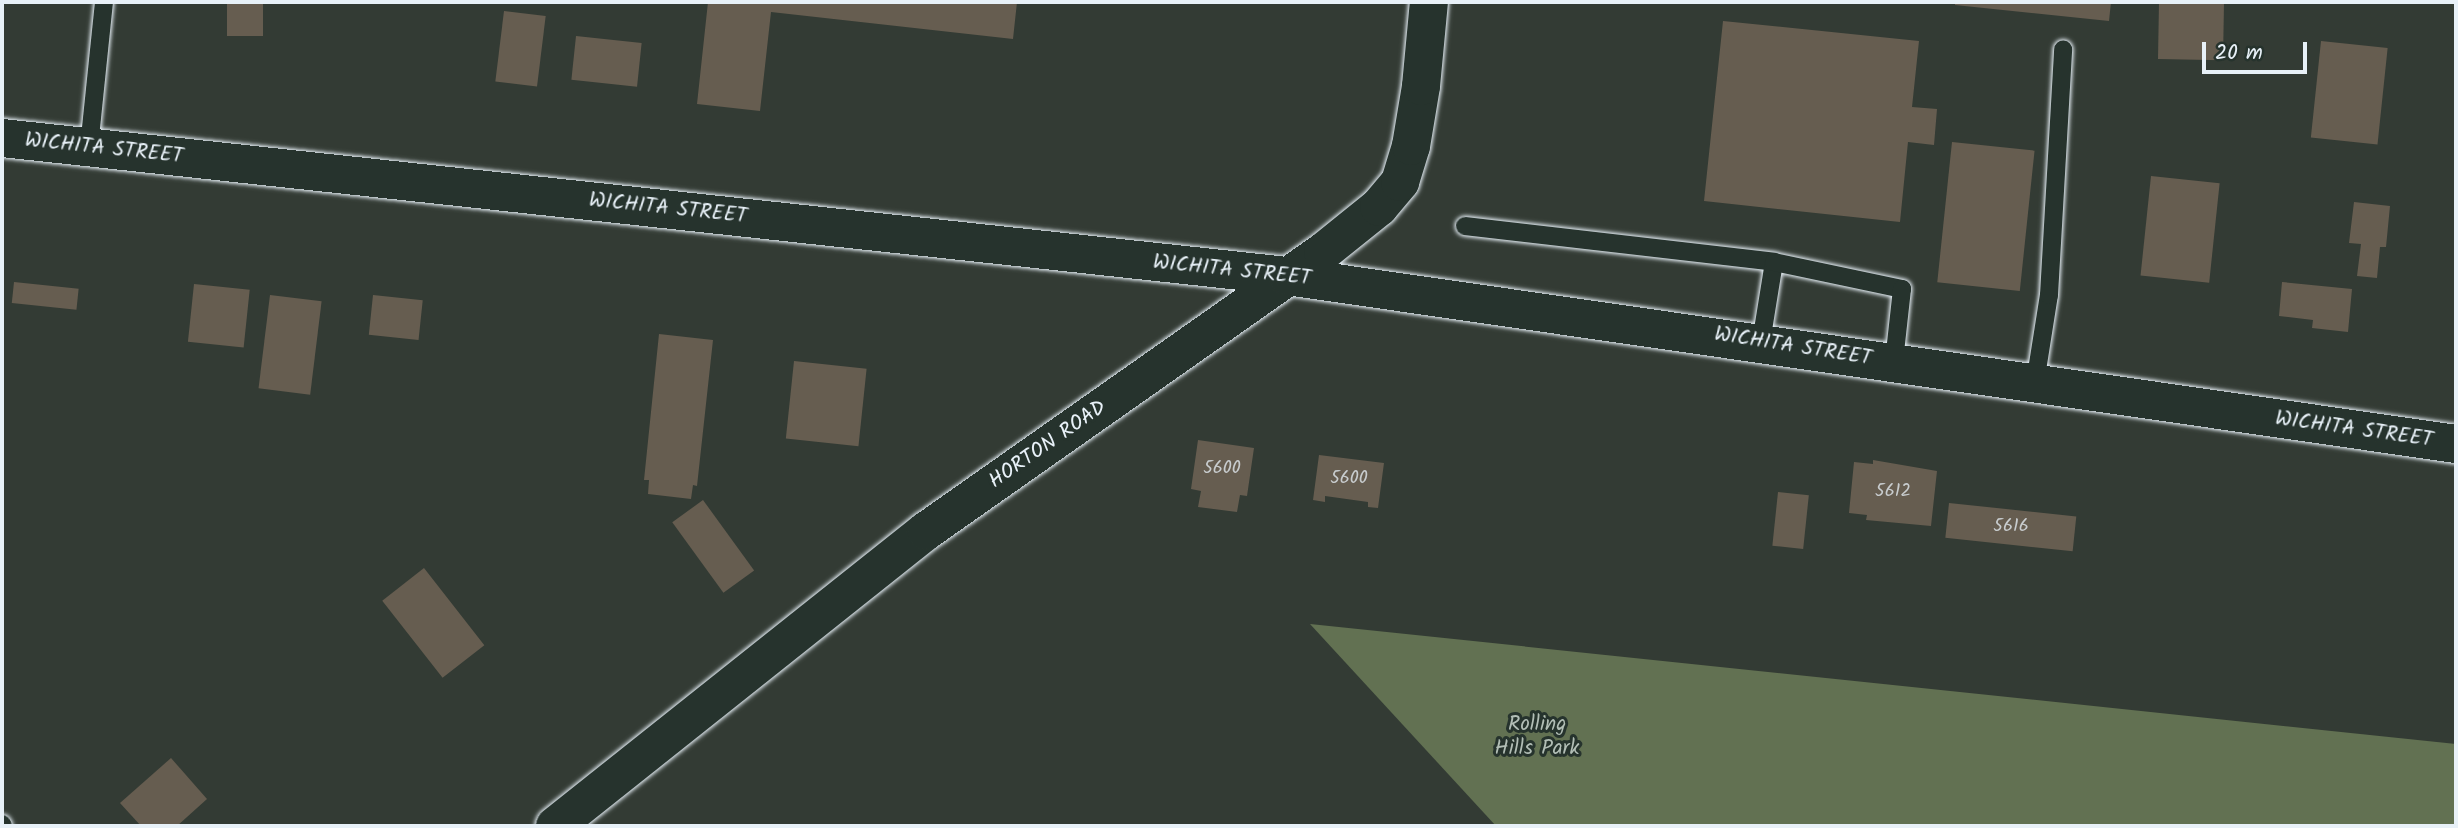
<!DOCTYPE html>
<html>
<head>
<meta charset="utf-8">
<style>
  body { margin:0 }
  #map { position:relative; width:2458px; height:828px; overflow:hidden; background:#333b34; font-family:Kalam,sans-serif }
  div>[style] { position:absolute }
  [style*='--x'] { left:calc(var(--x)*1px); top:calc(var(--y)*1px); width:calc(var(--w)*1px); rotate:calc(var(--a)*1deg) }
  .green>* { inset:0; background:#627152 }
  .building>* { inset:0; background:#665d50; transform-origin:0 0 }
  .roads { filter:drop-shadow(0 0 2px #e8f1f8) drop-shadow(0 0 2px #e8f1f8) }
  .service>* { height:18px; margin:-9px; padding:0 9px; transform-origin:9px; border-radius:9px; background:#26332d }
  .tertiary>* { height:38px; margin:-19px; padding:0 19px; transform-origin:19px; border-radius:19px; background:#26332d }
  .secondary>* { height:38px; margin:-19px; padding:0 19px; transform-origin:19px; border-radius:19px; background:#26332d }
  span { translate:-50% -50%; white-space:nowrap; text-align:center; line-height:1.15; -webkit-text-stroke:6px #26332d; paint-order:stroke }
  .number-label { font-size:18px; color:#c8ccce }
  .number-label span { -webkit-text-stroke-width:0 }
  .street-label { font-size:21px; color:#e8f1f8 }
  .park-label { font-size:21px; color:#b2beb6 }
  .frame { position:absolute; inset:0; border:4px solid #e8f1f8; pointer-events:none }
  .scale { position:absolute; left:2202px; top:42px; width:105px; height:32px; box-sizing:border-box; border:4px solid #e8f1f8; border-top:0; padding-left:9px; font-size:21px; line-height:24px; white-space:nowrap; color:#e8f1f8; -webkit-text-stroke:5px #26332d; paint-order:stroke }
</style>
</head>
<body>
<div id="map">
  <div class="green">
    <i style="clip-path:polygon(1310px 624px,2456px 744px,2456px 826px,1496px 826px)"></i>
  </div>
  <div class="building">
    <i style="left:227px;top:2px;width:36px;height:34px"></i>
    <i style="clip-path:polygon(708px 2px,1017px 2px,1013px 39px,771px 12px,760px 111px,697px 104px)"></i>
    <i style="clip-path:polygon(1955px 2px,2111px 2px,2109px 21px,1955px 5px)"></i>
    <i style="left:2159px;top:2px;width:65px;height:57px;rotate:1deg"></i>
    <i style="left:504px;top:11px;width:42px;height:71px;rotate:7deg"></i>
    <i style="clip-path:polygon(1723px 21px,1919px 41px,1912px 107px,1937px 109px,1934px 145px,1908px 142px,1900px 222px,1704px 201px)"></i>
    <i style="left:576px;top:36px;width:66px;height:44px;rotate:6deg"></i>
    <i style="left:2321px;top:41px;width:67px;height:97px;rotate:6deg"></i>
    <i style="left:1952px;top:142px;width:83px;height:141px;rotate:6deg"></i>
    <i style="left:2151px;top:176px;width:69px;height:100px;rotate:6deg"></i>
    <i style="clip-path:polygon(2354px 202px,2390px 206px,2386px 247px,2380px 247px,2377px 278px,2357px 276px,2361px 244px,2349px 243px)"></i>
    <i style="left:14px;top:282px;width:65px;height:21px;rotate:6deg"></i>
    <i style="clip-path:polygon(2282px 282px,2352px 289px,2348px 332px,2312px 328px,2313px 320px,2279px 316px)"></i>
    <i style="left:194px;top:284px;width:56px;height:58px;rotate:6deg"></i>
    <i style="left:270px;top:295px;width:52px;height:94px;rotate:7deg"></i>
    <i style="left:373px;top:295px;width:50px;height:40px;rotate:6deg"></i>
    <i style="clip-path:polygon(659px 334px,713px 340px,697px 486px,693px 485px,691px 499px,648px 494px,649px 480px,644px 480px)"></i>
    <i style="left:794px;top:361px;width:73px;height:78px;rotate:6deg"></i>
    <i style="clip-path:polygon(1198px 440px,1254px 448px,1247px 496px,1240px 495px,1237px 512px,1198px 507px,1201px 491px,1191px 489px)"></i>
    <i style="clip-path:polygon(1319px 455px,1384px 463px,1378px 508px,1368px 507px,1368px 502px,1325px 496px,1325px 502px,1313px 500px)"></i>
    <i style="clip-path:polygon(1873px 460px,1937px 471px,1931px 526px,1866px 520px,1867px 515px,1849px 513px,1854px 462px,1873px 464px)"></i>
    <i style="left:1778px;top:492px;width:31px;height:54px;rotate:6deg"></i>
    <i style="left:703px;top:500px;width:87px;height:38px;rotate:54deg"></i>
    <i style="left:1949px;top:503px;width:128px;height:35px;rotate:6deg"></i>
    <i style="left:424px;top:568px;width:98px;height:53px;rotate:52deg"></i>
    <i style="clip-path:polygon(171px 758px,207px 799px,177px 826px,141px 826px,120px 803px)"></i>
  </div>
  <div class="roads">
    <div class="service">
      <i style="--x:89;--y:147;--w:146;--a:-84.1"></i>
      <i style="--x:1465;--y:226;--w:311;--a:6.6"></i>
      <i style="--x:1774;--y:262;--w:81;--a:99.2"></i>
      <i style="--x:1774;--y:262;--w:131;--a:11.9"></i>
      <i style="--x:1902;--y:289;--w:73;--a:96.3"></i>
      <i style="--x:2035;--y:383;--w:89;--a:-81"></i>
      <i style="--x:2049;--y:295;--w:246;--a:-86.7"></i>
      <i style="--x:2;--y:824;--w:2;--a:63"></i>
    </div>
    <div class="tertiary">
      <i style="--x:555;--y:826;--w:474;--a:-38.5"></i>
      <i style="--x:926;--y:531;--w:485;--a:-35.1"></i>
      <i style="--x:1323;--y:252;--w:72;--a:-38.8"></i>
      <i style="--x:1379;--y:207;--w:33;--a:-50"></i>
      <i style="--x:1400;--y:182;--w:38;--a:-73"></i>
      <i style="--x:1411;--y:146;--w:61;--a:-80.5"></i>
      <i style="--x:1421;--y:86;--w:84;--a:-84.6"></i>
    </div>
    <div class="secondary">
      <i style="--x:2;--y:138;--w:1292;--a:6.13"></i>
      <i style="--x:1287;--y:276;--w:1181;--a:8.18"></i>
    </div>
  </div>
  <div class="number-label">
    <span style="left:1222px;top:469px">5600</span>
    <span style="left:1349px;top:479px">5600</span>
    <span style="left:1893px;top:492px">5612</span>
    <span style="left:2011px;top:527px">5616</span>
  </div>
  <div class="street-label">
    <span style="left:104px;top:149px;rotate:6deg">WICHITA STREET</span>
    <span style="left:668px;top:209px;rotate:6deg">WICHITA STREET</span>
    <span style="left:1232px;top:271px;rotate:6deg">WICHITA STREET</span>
    <span style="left:1793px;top:347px;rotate:9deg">WICHITA STREET</span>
    <span style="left:2354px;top:430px;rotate:8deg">WICHITA STREET</span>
    <span style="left:1048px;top:445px;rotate:-35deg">HORTON ROAD</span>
  </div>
  <div class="park-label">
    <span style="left:1537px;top:737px">Rolling<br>Hills Park</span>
  </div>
  <div class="frame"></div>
  <div class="scale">20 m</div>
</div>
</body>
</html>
